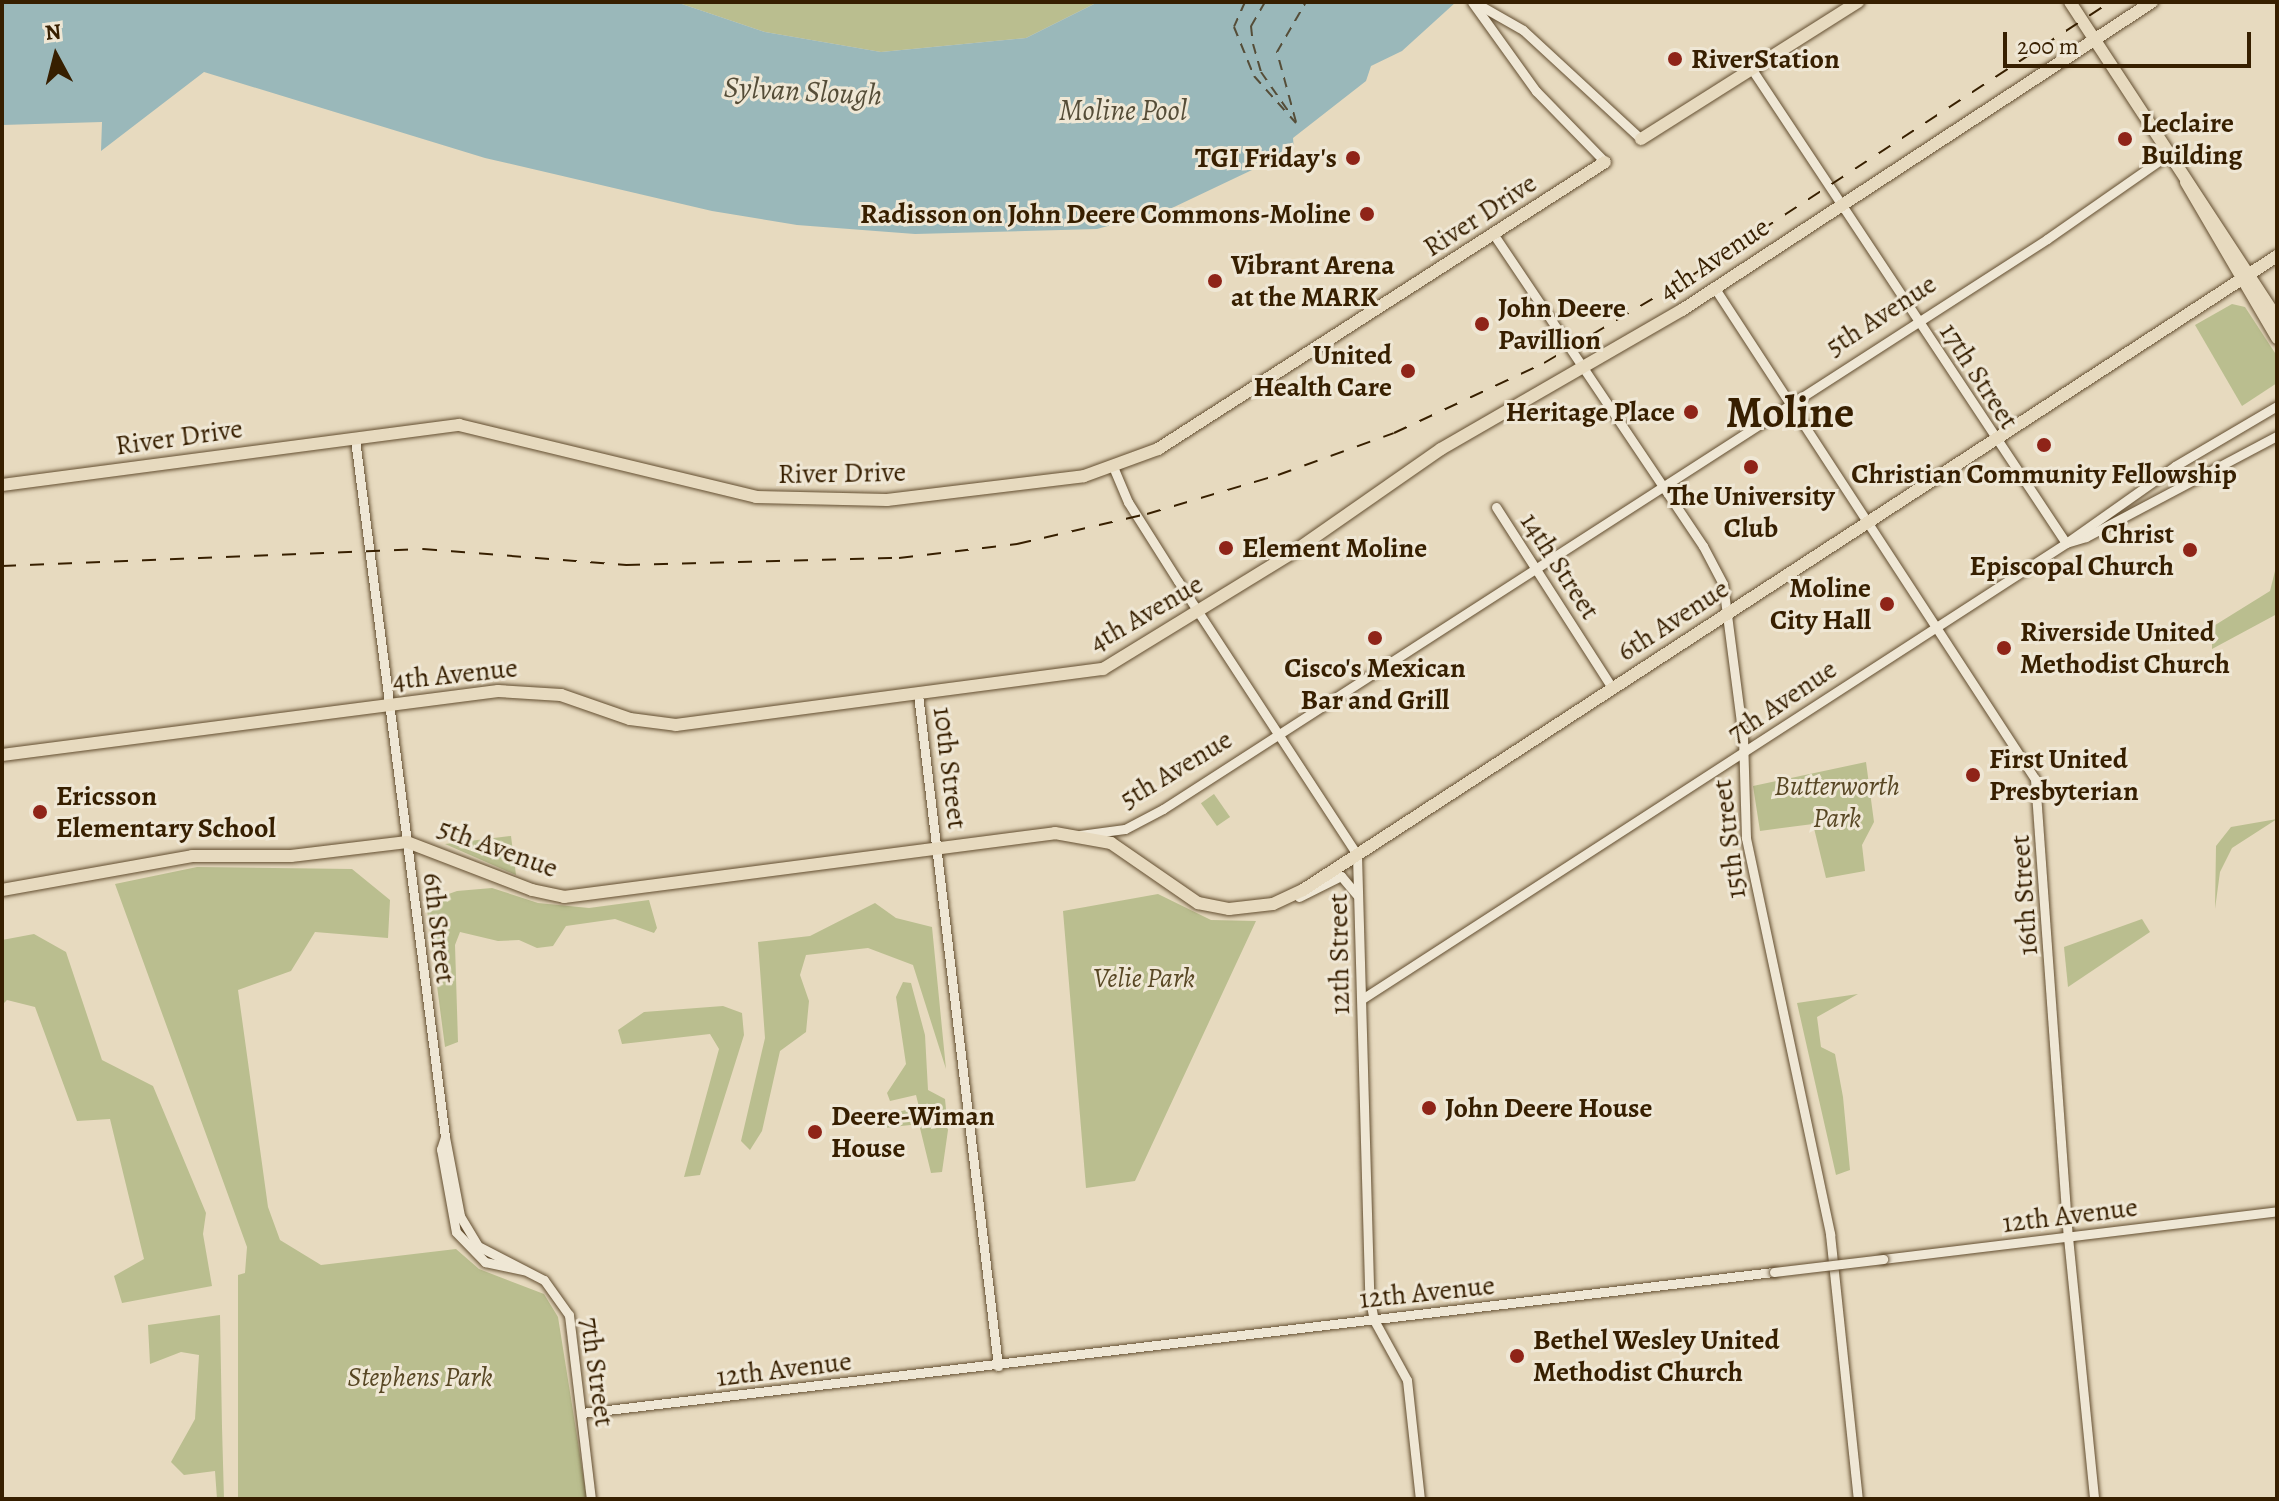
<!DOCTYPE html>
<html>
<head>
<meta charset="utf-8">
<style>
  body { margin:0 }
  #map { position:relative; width:2279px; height:1501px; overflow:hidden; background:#e7dabf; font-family:Alegreya,serif }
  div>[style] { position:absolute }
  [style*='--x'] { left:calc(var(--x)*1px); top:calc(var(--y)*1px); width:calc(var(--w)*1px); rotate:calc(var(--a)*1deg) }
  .green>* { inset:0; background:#babe8f; transform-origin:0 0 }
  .water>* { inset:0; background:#9ab8ba }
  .ferry>* { height:2px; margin-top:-1px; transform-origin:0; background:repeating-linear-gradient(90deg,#554d38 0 10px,transparent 0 18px) }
  .roads { filter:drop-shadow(0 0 2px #634e30) drop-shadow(0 0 2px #634e30) }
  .minor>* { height:9px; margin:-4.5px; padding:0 4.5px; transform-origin:4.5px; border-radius:4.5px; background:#efe7d5 }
  .major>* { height:12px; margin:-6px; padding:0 6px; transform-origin:6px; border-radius:6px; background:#e7dabf }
  .rail>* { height:2px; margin-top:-1px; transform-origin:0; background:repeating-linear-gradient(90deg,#371f00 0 14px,transparent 0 28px) }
  .bridges { filter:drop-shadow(0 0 2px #634e30) drop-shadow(0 0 2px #634e30) }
  .minor-bridge>* { height:9px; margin:-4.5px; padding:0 4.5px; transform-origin:4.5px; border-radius:4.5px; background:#efe7d5 }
  .dots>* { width:22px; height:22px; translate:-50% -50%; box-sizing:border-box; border:4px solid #efe7d5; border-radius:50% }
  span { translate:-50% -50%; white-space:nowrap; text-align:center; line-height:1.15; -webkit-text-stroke:6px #efe7d5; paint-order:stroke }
  .poi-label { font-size:28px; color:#371f00; font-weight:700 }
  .left { translate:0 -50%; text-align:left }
  .right { translate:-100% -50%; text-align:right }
  .street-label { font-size:28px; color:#371f00 }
  .park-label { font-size:28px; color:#584724; font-style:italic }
  .water-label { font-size:30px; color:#554d38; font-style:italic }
  .town-label { font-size:44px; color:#371f00; font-weight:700 }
  .frame { position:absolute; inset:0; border:4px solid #371f00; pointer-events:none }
  .north { position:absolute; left:16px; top:16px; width:80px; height:80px; -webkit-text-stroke:6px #efe7d5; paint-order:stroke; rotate:353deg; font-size:22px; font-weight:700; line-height:32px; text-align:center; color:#371f00 }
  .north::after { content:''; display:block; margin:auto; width:28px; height:36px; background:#371f00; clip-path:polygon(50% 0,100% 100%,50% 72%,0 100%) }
  .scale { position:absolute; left:2003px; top:32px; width:248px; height:36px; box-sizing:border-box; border:4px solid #371f00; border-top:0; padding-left:10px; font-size:24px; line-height:28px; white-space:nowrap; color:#371f00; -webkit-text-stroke:6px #efe7d5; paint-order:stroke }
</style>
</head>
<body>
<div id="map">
  <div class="green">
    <i style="clip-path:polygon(676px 2px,1098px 2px,1026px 38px,881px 52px,765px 32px)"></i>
    <i style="clip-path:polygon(2232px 304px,2245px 307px,2277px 356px,2277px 383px,2242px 406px,2195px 325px)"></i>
    <i style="clip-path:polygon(2277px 563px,2277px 614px,2212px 649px,2212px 627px,2270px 591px)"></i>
    <i style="clip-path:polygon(1866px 762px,1874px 822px,1862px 845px,1865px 871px,1826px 878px,1813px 824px,1760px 831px,1753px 786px)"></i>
    <i style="left:1214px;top:794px;width:28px;height:16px;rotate:55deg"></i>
    <i style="clip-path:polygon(2277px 819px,2232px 848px,2220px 872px,2215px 909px,2216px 846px,2231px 827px)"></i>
    <i style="clip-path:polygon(511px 836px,516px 875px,445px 844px)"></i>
    <i style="clip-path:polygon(197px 867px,352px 869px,390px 900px,388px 938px,315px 932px,291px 971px,238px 990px,268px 1207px,280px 1240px,321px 1265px,456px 1249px,479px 1269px,544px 1294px,558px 1317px,587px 1499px,238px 1499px,238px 1275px,245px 1273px,247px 1247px,115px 884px)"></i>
    <i style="clip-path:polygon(492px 888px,538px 903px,589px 908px,649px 900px,657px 928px,654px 933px,615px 919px,566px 926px,553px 946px,537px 948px,519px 940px,498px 941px,460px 932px,455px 945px,458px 1042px,445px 1047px,426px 902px,457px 891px)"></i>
    <i style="clip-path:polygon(1158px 894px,1211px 920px,1256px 921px,1135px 1181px,1086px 1188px,1063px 911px)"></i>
    <i style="clip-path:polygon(875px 903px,896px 918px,932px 927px,946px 1069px,913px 965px,868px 948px,806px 955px,800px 975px,809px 1001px,806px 1032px,780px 1051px,762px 1131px,750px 1150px,741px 1141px,765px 1038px,758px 942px,810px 936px)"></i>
    <i style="clip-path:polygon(2142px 919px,2150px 932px,2068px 987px,2064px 947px)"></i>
    <i style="clip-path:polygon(34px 934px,66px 952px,102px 1060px,153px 1086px,206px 1213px,203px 1234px,212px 1286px,122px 1303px,114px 1276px,144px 1259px,110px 1119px,77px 1121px,35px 1007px,7px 1000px,2px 1005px,2px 940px)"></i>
    <i style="clip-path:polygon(903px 982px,911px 983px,925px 1035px,928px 1090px,945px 1099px,948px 1130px,942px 1172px,931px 1173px,919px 1124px,884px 1128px,885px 1115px,919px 1107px,916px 1095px,890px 1101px,887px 1093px,906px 1064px,896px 997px)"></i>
    <i style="clip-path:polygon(1858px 994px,1817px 1017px,1821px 1047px,1835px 1054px,1843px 1097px,1850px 1170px,1836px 1175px,1797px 1003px)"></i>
    <i style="clip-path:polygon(723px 1006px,742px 1013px,744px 1035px,700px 1175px,684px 1177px,719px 1049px,710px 1034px,622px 1044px,618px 1030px,644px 1012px)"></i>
    <i style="clip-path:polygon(220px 1315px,222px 1427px,224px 1499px,217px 1499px,215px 1471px,184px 1475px,171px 1462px,195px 1419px,199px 1355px,181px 1352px,150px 1364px,148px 1325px)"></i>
  </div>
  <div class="water">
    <i style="clip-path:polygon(2px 2px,676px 2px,765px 32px,881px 52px,1026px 38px,1098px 2px,1456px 2px,1402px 51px,1371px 66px,1366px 81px,1293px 138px,1294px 150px,1172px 208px,1097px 229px,915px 234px,797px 225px,712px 211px,485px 158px,204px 72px,101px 151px,102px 122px,2px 125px)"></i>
  </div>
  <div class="ferry">
    <i style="--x:1245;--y:2;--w:27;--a:114"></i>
    <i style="--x:1234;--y:27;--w:53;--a:67.8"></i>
    <i style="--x:1254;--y:76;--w:63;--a:48.2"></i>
    <i style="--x:1265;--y:2;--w:28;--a:120"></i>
    <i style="--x:1251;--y:26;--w:18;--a:84"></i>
    <i style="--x:1253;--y:44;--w:29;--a:74"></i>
    <i style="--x:1261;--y:72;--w:52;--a:55.1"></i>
    <i style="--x:1296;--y:122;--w:73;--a:-105.2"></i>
    <i style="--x:1277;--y:52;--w:58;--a:-59.9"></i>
  </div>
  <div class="roads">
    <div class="minor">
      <i style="--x:1472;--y:2;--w:110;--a:54.3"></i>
      <i style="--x:1536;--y:91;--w:99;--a:45.8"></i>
      <i style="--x:1474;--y:2;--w:56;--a:29.7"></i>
      <i style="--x:1523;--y:30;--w:161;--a:42.7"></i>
      <i style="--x:1753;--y:71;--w:566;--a:56.45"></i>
      <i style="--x:1494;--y:235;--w:375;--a:56.1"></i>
      <i style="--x:1703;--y:546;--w:43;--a:62.2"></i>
      <i style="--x:1723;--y:584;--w:154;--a:82.6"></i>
      <i style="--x:1743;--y:737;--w:101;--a:88.3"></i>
      <i style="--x:1746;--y:838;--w:405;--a:78"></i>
      <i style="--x:1830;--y:1234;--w:266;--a:84"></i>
      <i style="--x:1714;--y:287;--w:587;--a:56.88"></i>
      <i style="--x:2035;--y:779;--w:459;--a:85.9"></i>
      <i style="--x:2068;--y:1237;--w:263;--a:84.3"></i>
      <i style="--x:355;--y:439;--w:704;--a:82.65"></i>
      <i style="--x:445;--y:1137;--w:80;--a:79.2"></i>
      <i style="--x:460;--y:1216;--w:35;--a:59"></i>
      <i style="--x:478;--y:1246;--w:74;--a:27.3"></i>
      <i style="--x:544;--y:1280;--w:43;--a:54.5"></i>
      <i style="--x:569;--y:1315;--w:185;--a:83.2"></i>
      <i style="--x:1114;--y:469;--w:36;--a:67"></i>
      <i style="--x:1128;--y:502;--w:93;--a:57.7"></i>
      <i style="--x:1178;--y:581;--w:327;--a:56.8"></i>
      <i style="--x:1357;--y:855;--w:440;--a:88.4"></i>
      <i style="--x:1369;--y:1295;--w:25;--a:79"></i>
      <i style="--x:1374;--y:1320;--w:68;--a:61.2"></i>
      <i style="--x:1407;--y:1380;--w:120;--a:83.8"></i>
      <i style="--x:1496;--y:507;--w:216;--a:57.3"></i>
      <i style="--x:2066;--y:543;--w:21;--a:-17"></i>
      <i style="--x:2086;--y:537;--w:216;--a:-27.9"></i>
      <i style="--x:918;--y:694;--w:677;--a:83.21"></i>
      <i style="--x:1080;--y:835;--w:45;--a:-7.6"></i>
      <i style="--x:1125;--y:829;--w:43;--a:-27.8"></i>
      <i style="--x:1163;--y:809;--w:1052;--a:-32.81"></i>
      <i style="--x:2047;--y:239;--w:149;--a:-34.9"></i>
      <i style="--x:1299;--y:897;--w:47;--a:-26.6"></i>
      <i style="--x:1341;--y:876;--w:25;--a:50"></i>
      <i style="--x:1362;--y:999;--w:839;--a:-32.93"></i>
      <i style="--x:2066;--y:543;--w:133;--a:-35.2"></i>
      <i style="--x:2175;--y:466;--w:118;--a:-30.5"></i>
      <i style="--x:445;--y:1137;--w:13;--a:108"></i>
      <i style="--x:441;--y:1149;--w:84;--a:79.8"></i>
      <i style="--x:456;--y:1232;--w:42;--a:46"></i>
      <i style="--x:485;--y:1262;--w:40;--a:12"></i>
      <i style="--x:1883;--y:1259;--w:397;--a:-6.9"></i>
      <i style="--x:582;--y:1413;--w:1200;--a:-6.75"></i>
    </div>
    <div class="major">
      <i style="--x:2070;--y:2;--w:378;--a:56.8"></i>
      <i style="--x:1641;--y:139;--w:257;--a:-32.3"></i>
      <i style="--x:2186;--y:182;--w:181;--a:59.7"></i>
      <i style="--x:2;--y:485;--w:461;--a:-7.5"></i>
      <i style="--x:459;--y:425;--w:306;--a:13.6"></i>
      <i style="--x:756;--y:497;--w:131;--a:1.3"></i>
      <i style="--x:887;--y:500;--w:198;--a:-6.9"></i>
      <i style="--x:1084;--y:476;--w:79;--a:-20"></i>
      <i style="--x:1158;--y:449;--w:531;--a:-32.7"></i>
      <i style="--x:2;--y:755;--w:500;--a:-7.35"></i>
      <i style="--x:498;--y:691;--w:63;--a:3.6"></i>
      <i style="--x:561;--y:695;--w:73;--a:19.2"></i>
      <i style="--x:630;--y:719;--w:46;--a:7.4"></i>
      <i style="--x:676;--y:725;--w:431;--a:-7.5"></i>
      <i style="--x:1103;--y:669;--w:218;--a:-31.5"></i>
      <i style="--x:1289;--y:555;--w:185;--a:-34.9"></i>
      <i style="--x:1441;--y:449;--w:278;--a:-30"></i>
      <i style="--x:1682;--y:310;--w:562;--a:-33.24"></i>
      <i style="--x:2;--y:890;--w:193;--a:-10.1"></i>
      <i style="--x:192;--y:856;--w:99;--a:0"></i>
      <i style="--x:291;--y:856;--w:117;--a:-6.9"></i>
      <i style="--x:407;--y:842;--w:134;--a:21"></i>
      <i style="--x:532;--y:890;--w:33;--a:12"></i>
      <i style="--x:564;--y:897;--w:495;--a:-7.4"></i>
      <i style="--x:1055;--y:833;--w:57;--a:10.1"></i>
      <i style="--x:1111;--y:843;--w:106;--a:34.6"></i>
      <i style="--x:1198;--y:903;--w:32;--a:11"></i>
      <i style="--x:1229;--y:909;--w:44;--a:-6.5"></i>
      <i style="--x:1273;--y:904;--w:33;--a:-25"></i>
      <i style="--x:1303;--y:890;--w:1162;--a:-33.06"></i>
    </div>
  </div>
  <div class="rail">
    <i style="--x:2;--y:566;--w:421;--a:-2.3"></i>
    <i style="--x:423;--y:549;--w:204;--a:4.5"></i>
    <i style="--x:626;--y:565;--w:273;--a:-1.5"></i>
    <i style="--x:899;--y:558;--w:119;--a:-6.8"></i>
    <i style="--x:1017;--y:544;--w:133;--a:-13"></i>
    <i style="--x:1147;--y:514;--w:137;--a:-16.6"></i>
    <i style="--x:1278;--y:475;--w:123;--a:-19.9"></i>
    <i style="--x:1394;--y:433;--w:166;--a:-25"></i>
    <i style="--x:1544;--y:363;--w:171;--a:-30.6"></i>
    <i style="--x:1691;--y:276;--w:501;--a:-33.18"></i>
  </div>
  <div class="bridges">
    <div class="minor-bridge">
      <i style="--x:1774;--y:1272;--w:110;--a:-6.8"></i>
    </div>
  </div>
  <div class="dots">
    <i style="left:1675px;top:59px;background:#8f2418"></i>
    <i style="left:2125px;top:139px;background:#8f2418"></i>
    <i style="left:1353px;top:158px;background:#8f2418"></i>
    <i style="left:1367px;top:214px;background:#8f2418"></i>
    <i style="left:1215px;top:281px;background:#8f2418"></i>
    <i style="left:1482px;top:324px;background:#8f2418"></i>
    <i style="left:1408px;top:371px;background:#8f2418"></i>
    <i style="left:1691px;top:412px;background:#8f2418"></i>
    <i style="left:2044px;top:445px;background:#8f2418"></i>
    <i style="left:1751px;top:467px;background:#8f2418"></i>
    <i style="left:1226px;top:548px;background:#8f2418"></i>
    <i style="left:2190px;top:550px;background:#8f2418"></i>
    <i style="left:1887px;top:604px;background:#8f2418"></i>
    <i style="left:1375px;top:638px;background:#8f2418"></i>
    <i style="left:2004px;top:648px;background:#8f2418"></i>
    <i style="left:1973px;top:775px;background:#8f2418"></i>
    <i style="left:40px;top:812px;background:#8f2418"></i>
    <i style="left:1429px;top:1108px;background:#8f2418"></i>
    <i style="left:815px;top:1132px;background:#8f2418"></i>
    <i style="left:1517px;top:1356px;background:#8f2418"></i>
  </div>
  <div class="poi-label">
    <span class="left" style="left:1691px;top:59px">RiverStation</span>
    <span class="left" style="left:2141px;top:139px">Leclaire<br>Building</span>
    <span class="right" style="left:1337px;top:158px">TGI Friday's</span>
    <span class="right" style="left:1351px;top:214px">Radisson on John Deere Commons-Moline</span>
    <span class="left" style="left:1231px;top:281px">Vibrant Arena<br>at the MARK</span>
    <span class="left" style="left:1498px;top:324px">John Deere<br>Pavillion</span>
    <span class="right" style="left:1392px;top:371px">United<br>Health Care</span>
    <span class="right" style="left:1675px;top:412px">Heritage Place</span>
    <span style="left:2044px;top:474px">Christian Community Fellowship</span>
    <span style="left:1751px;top:512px">The University<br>Club</span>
    <span class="right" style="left:2174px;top:550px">Christ<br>Episcopal Church</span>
    <span class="left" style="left:1242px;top:548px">Element Moline</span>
    <span class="right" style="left:1871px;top:604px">Moline<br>City Hall</span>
    <span class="left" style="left:2020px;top:648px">Riverside United<br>Methodist Church</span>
    <span style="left:1375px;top:684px">Cisco's Mexican<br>Bar and Grill</span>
    <span class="left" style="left:1989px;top:775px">First United<br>Presbyterian</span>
    <span class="left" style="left:56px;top:812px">Ericsson<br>Elementary School</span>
    <span class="left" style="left:1445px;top:1108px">John Deere House</span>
    <span class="left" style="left:831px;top:1132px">Deere-Wiman<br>House</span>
    <span class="left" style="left:1533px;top:1356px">Bethel Wesley United<br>Methodist Church</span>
  </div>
  <div class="street-label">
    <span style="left:1480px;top:215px;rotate:-33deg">River Drive</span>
    <span style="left:1714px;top:259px;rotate:-34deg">4th Avenue</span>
    <span style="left:1881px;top:315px;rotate:-33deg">5th Avenue</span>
    <span style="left:1979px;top:376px;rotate:57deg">17th Street</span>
    <span style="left:179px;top:437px;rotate:-8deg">River Drive</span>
    <span style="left:842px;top:473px;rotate:-1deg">River Drive</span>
    <span style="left:1560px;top:566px;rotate:57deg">14th Street</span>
    <span style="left:1146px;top:613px;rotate:-30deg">4th Avenue</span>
    <span style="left:1673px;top:620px;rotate:-33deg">6th Avenue</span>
    <span style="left:455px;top:674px;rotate:-6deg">4th Avenue</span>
    <span style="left:1782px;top:701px;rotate:-34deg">7th Avenue</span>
    <span style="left:950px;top:768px;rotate:83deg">10th Street</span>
    <span style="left:1176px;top:769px;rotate:-31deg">5th Avenue</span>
    <span style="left:1729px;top:839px;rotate:-97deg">15th Street</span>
    <span style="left:498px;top:848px;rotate:20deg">5th Avenue</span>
    <span style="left:2024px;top:895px;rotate:-94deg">16th Street</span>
    <span style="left:439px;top:928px;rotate:83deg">6th Street</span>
    <span style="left:1339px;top:954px;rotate:-91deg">12th Street</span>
    <span style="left:2070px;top:1215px;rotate:-7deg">12th Avenue</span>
    <span style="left:1427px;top:1292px;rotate:-6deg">12th Avenue</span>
    <span style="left:784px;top:1369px;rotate:-7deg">12th Avenue</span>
    <span style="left:597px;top:1372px;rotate:82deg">7th Street</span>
  </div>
  <div class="park-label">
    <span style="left:1837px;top:802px">Butterworth<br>Park</span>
    <span style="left:1144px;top:978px">Velie Park</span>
    <span style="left:420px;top:1377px">Stephens Park</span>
  </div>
  <div class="water-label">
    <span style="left:803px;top:91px;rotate:3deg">Sylvan Slough</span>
    <span style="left:1123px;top:110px">Moline Pool</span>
  </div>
  <div class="town-label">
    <span style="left:1790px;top:412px">Moline</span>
  </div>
  <div class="frame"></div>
  <div class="north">N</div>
  <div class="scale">200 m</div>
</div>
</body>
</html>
